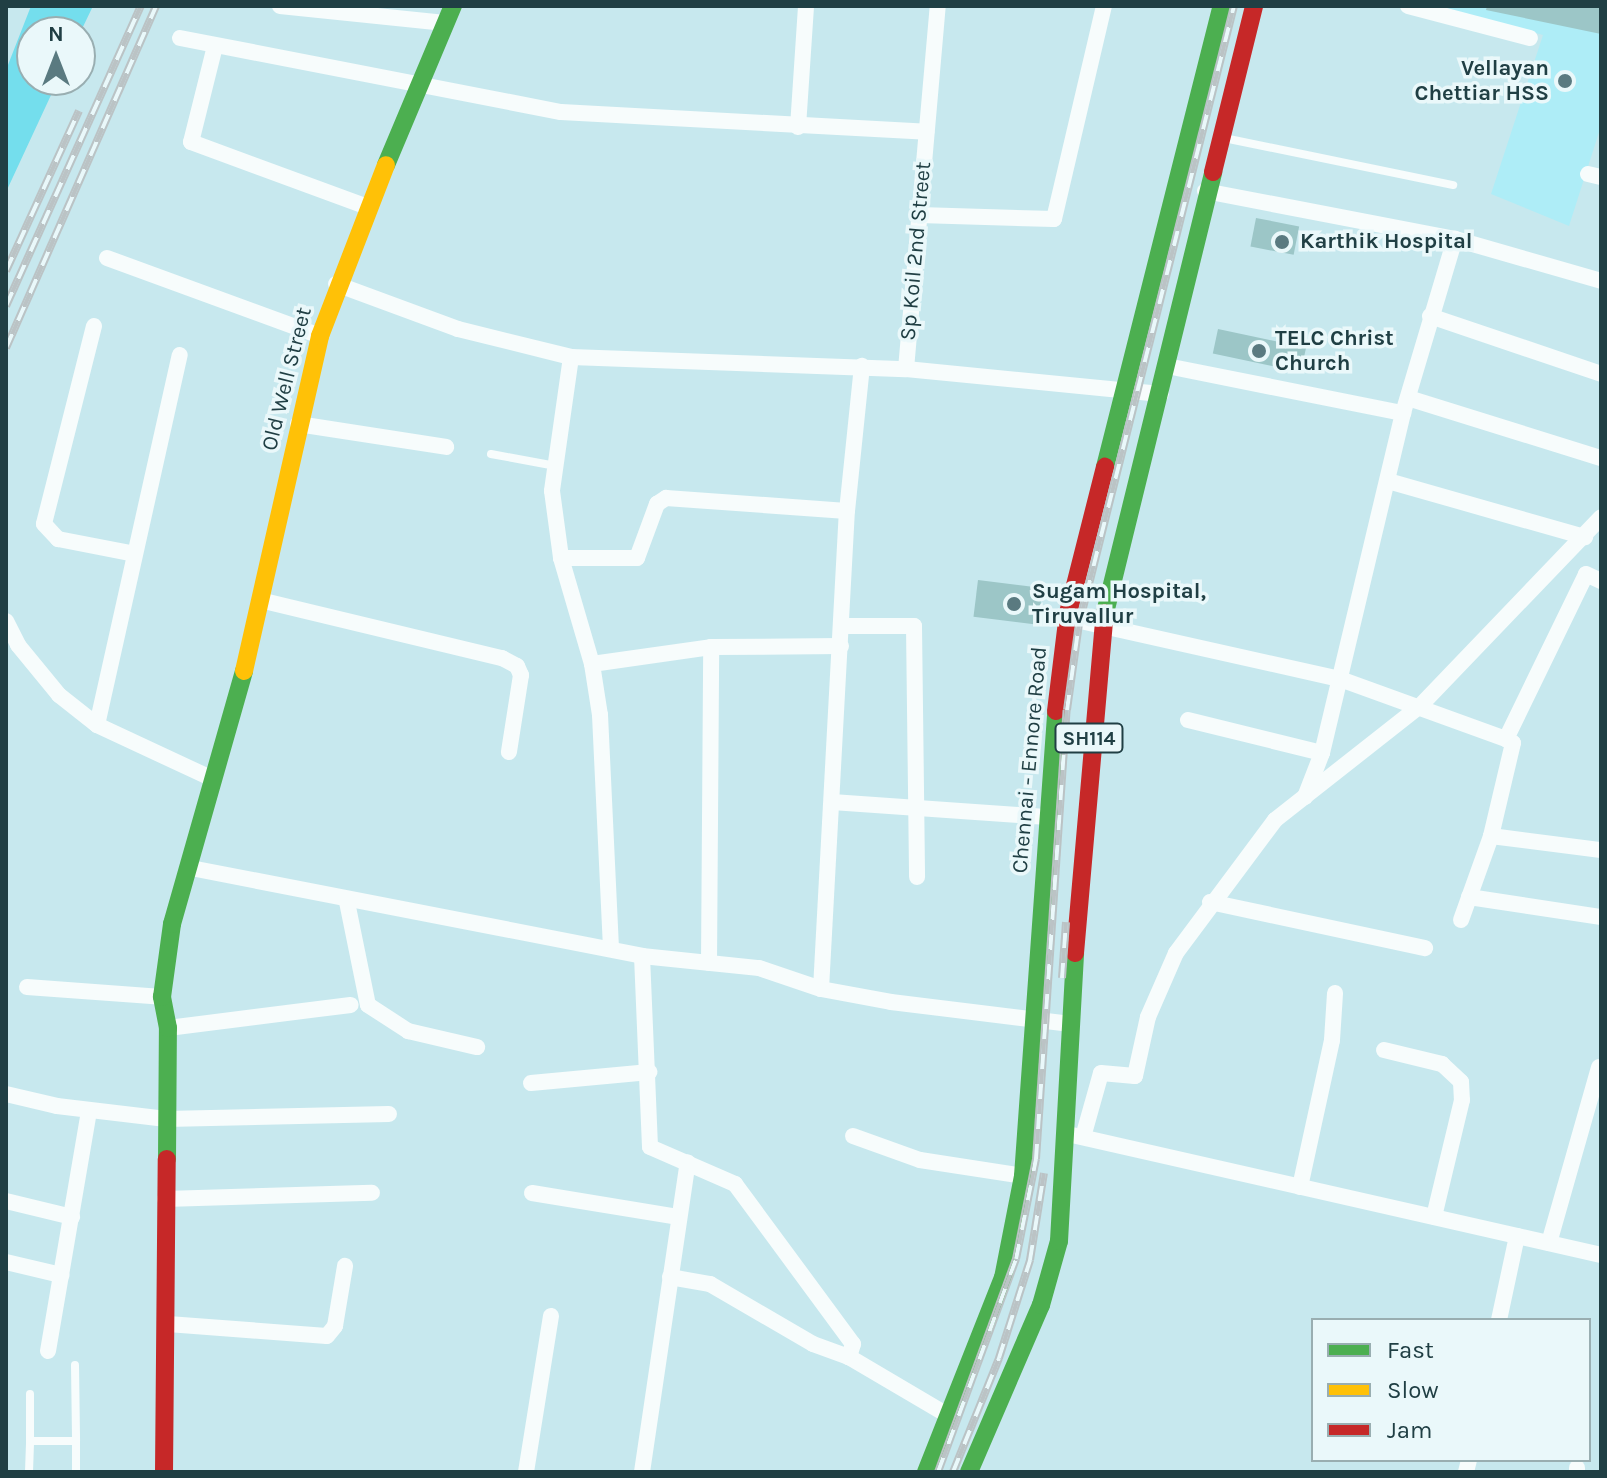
<!DOCTYPE html>
<html>
<head>
<meta charset="utf-8">
<style>
  body { margin:0 }
  #map { position:relative; width:1607px; height:1478px; overflow:hidden; background:#c7e8ee; font-family:Karla,sans-serif }
  div>[style] { position:absolute }
  [style*='--x'] { left:calc(var(--x)*1px); top:calc(var(--y)*1px); width:calc(var(--w)*1px); rotate:calc(var(--a)*1deg) }
  .built>* { inset:0; background:#aeedf7 }
  .water>* { inset:0; background:#74deed }
  .building>* { inset:0; background:#9cc6c7; transform-origin:0 0 }
  .lane>* { height:8px; margin:-4px; padding:0 4px; transform-origin:4px; border-radius:4px; background:#f7fcfc }
  .street>* { height:16px; margin:-8px; padding:0 8px; transform-origin:8px; border-radius:8px; background:#f7fcfc }
  .fast>* { height:18px; margin:-9px; padding:0 9px; transform-origin:9px; border-radius:9px; background:#4caf50 }
  .slow>* { height:18px; margin:-9px; padding:0 9px; transform-origin:9px; border-radius:9px; background:#ffc107 }
  .jam>* { height:18px; margin:-9px; padding:0 9px; transform-origin:9px; border-radius:9px; background:#c62828 }
  .rail>* { height:8px; margin-top:-4px; transform-origin:0; background:repeating-linear-gradient(90deg,#eaf8fa 0 15px,#bbc3c5 0 30px); box-sizing:border-box; border-block:2px solid #bbc3c5 }
  .dots>* { width:22px; height:22px; translate:-50% -50%; box-sizing:border-box; border:4px solid #eaf8fa; border-radius:50% }
  span { translate:-50% -50%; white-space:nowrap; text-align:center; line-height:1.15; -webkit-text-stroke:7px #eaf8fa; paint-order:stroke }
  .shield-label span { padding:2px 6px; background:#eaf8fa; border:2px solid; border-radius:6px; -webkit-text-stroke-width:0 }
  .shield-label { font-size:20px; color:#203f44; font-weight:700 }
  .poi-label { font-size:22px; color:#203f44; font-weight:700 }
  .right { translate:-100% -50%; text-align:right }
  .left { translate:0 -50%; text-align:left }
  .street-label { font-size:22px; color:#203f44 }
  .frame { position:absolute; inset:0; border:8px solid #203f44; pointer-events:none }
  .legend { position:absolute; left:1311px; top:1318px; width:280px; height:144px; box-sizing:border-box; background:#eaf8fa; border:2px solid #99aeb1; margin:0; padding:10px 14px; list-style:none; font-size:24px; color:#203f44 }
  .legend li { display:flex; align-items:center; gap:16px; height:40px }
  .legend b { width:40px; border:2px solid #99aeb1 }
  .north { position:absolute; left:16px; top:16px; width:80px; height:80px; box-sizing:border-box; background:#eaf8fa; border:2px solid #99aeb1; border-radius:50%; rotate:0deg; font-size:22px; font-weight:700; line-height:32px; text-align:center; color:#203f44 }
  .north::after { content:''; display:block; margin:auto; width:28px; height:36px; background:#5a7a80; clip-path:polygon(50% 0,100% 100%,50% 72%,0 100%) }
</style>
</head>
<body>
<div id="map">
  <div class="built">
    <i style="clip-path:polygon(1437px 6px,1601px 6px,1601px 126px,1569px 226px,1491px 194px,1543px 35px)"></i>
  </div>
  <div class="water">
    <i style="clip-path:polygon(31px 6px,93px 6px,80px 33px,32px 32px,32px 80px,58px 80px,6px 192px,6px 70px)"></i>
  </div>
  <div class="building">
    <i style="clip-path:polygon(1487px 6px,1601px 6px,1601px 34px,1486px 10px)"></i>
    <i style="left:1256px;top:218px;width:44px;height:29px;rotate:11deg"></i>
    <i style="left:1218px;top:329px;width:90px;height:25px;rotate:12deg"></i>
    <i style="left:978px;top:580px;width:65px;height:37px;rotate:7deg"></i>
  </div>
  <div class="lane">
    <i style="--x:1224;--y:138;--w:234;--a:11.6"></i>
    <i style="--x:491;--y:454;--w:66;--a:10.5"></i>
    <i style="--x:75;--y:1365;--w:76;--a:89.2"></i>
    <i style="--x:30;--y:1394;--w:47;--a:90"></i>
    <i style="--x:29;--y:1472;--w:31;--a:-88"></i>
    <i style="--x:30;--y:1441;--w:46;--a:0"></i>
    <i style="--x:76;--y:1441;--w:31;--a:90"></i>
  </div>
  <div class="street">
    <i style="--x:280;--y:6;--w:166;--a:5.9"></i>
    <i style="--x:1408;--y:6;--w:126;--a:14.7"></i>
    <i style="--x:180;--y:38;--w:388;--a:11"></i>
    <i style="--x:561;--y:112;--w:366;--a:3.1"></i>
    <i style="--x:215;--y:46;--w:99;--a:104"></i>
    <i style="--x:191;--y:142;--w:189;--a:20.2"></i>
    <i style="--x:798;--y:127;--w:121;--a:-86.2"></i>
    <i style="--x:1588;--y:174;--w:13;--a:13"></i>
    <i style="--x:1205;--y:191;--w:255;--a:10.9"></i>
    <i style="--x:1455;--y:239;--w:152;--a:16"></i>
    <i style="--x:919;--y:215;--w:135;--a:1.7"></i>
    <i style="--x:1054;--y:219;--w:219;--a:-76.8"></i>
    <i style="--x:107;--y:258;--w:227;--a:20.1"></i>
    <i style="--x:336;--y:284;--w:130;--a:20.2"></i>
    <i style="--x:458;--y:329;--w:116;--a:13.9"></i>
    <i style="--x:571;--y:357;--w:335;--a:2.1"></i>
    <i style="--x:906;--y:369;--w:256;--a:5.6"></i>
    <i style="--x:1430;--y:316;--w:181;--a:18.7"></i>
    <i style="--x:94;--y:326;--w:204;--a:104.2"></i>
    <i style="--x:44;--y:524;--w:21;--a:47"></i>
    <i style="--x:58;--y:539;--w:78;--a:11"></i>
    <i style="--x:571;--y:357;--w:135;--a:98.1"></i>
    <i style="--x:552;--y:491;--w:68;--a:82.3"></i>
    <i style="--x:561;--y:558;--w:110;--a:73.7"></i>
    <i style="--x:592;--y:664;--w:52;--a:81.1"></i>
    <i style="--x:600;--y:715;--w:234;--a:87.3"></i>
    <i style="--x:1167;--y:366;--w:241;--a:11.3"></i>
    <i style="--x:906;--y:369;--w:364;--a:-85"></i>
    <i style="--x:1408;--y:398;--w:202;--a:17.3"></i>
    <i style="--x:298;--y:424;--w:150;--a:8.8"></i>
    <i style="--x:1388;--y:481;--w:205;--a:15.9"></i>
    <i style="--x:561;--y:558;--w:76;--a:0"></i>
    <i style="--x:637;--y:558;--w:58;--a:-69.7"></i>
    <i style="--x:657;--y:504;--w:11;--a:-34"></i>
    <i style="--x:666;--y:498;--w:181;--a:4.1"></i>
    <i style="--x:264;--y:601;--w:245;--a:13.5"></i>
    <i style="--x:502;--y:658;--w:17;--a:28"></i>
    <i style="--x:517;--y:666;--w:10;--a:66"></i>
    <i style="--x:521;--y:675;--w:78;--a:98.9"></i>
    <i style="--x:1067;--y:618;--w:280;--a:12.6"></i>
    <i style="--x:1340;--y:679;--w:177;--a:19.9"></i>
    <i style="--x:1506;--y:739;--w:8;--a:30"></i>
    <i style="--x:1513;--y:743;--w:96;--a:103.3"></i>
    <i style="--x:1491;--y:836;--w:111;--a:7.3"></i>
    <i style="--x:6;--y:621;--w:27;--a:63"></i>
    <i style="--x:18;--y:645;--w:65;--a:50.6"></i>
    <i style="--x:59;--y:695;--w:48;--a:38.3"></i>
    <i style="--x:97;--y:725;--w:128;--a:25"></i>
    <i style="--x:842;--y:626;--w:72;--a:0"></i>
    <i style="--x:914;--y:626;--w:251;--a:89.3"></i>
    <i style="--x:592;--y:664;--w:120;--a:-8.1"></i>
    <i style="--x:711;--y:647;--w:130;--a:-0.4"></i>
    <i style="--x:1188;--y:720;--w:138;--a:13.8"></i>
    <i style="--x:97;--y:725;--w:379;--a:-77.4"></i>
    <i style="--x:1506;--y:739;--w:183;--a:-64.1"></i>
    <i style="--x:1586;--y:574;--w:17;--a:25"></i>
    <i style="--x:1305;--y:797;--w:47;--a:-68.9"></i>
    <i style="--x:1322;--y:753;--w:350;--a:-76.6"></i>
    <i style="--x:1403;--y:413;--w:182;--a:-73.4"></i>
    <i style="--x:832;--y:802;--w:217;--a:4"></i>
    <i style="--x:191;--y:868;--w:460;--a:11"></i>
    <i style="--x:642;--y:956;--w:118;--a:5.9"></i>
    <i style="--x:759;--y:968;--w:65;--a:18.7"></i>
    <i style="--x:821;--y:989;--w:71;--a:10.5"></i>
    <i style="--x:891;--y:1002;--w:179;--a:7"></i>
    <i style="--x:1469;--y:897;--w:134;--a:8.6"></i>
    <i style="--x:347;--y:902;--w:105;--a:78.5"></i>
    <i style="--x:368;--y:1005;--w:48;--a:33"></i>
    <i style="--x:408;--y:1031;--w:71;--a:13.1"></i>
    <i style="--x:1210;--y:902;--w:220;--a:12.1"></i>
    <i style="--x:1461;--y:920;--w:89;--a:-70.3"></i>
    <i style="--x:642;--y:956;--w:191;--a:87.6"></i>
    <i style="--x:650;--y:1147;--w:93;--a:23.5"></i>
    <i style="--x:735;--y:1184;--w:199;--a:53.6"></i>
    <i style="--x:853;--y:1344;--w:14;--a:107"></i>
    <i style="--x:849;--y:1357;--w:116;--a:30.5"></i>
    <i style="--x:709;--y:963;--w:316;--a:-89.6"></i>
    <i style="--x:27;--y:987;--w:135;--a:4.2"></i>
    <i style="--x:821;--y:989;--w:479;--a:-86.9"></i>
    <i style="--x:847;--y:511;--w:146;--a:-84.1"></i>
    <i style="--x:168;--y:1028;--w:184;--a:-7.2"></i>
    <i style="--x:1384;--y:1050;--w:60;--a:13.6"></i>
    <i style="--x:1442;--y:1064;--w:26;--a:43"></i>
    <i style="--x:1461;--y:1082;--w:18;--a:87"></i>
    <i style="--x:1462;--y:1100;--w:120;--a:103.5"></i>
    <i style="--x:531;--y:1083;--w:119;--a:-5.3"></i>
    <i style="--x:6;--y:1094;--w:52;--a:13.2"></i>
    <i style="--x:57;--y:1106;--w:110;--a:6.8"></i>
    <i style="--x:166;--y:1119;--w:223;--a:-1.3"></i>
    <i style="--x:1072;--y:1135;--w:542;--a:12.78"></i>
    <i style="--x:853;--y:1136;--w:71;--a:19.7"></i>
    <i style="--x:920;--y:1160;--w:104;--a:8.8"></i>
    <i style="--x:1083;--y:1137;--w:66;--a:-74.3"></i>
    <i style="--x:1101;--y:1073;--w:34;--a:5"></i>
    <i style="--x:1135;--y:1076;--w:60;--a:-77.6"></i>
    <i style="--x:1148;--y:1017;--w:70;--a:-66.4"></i>
    <i style="--x:1176;--y:953;--w:166;--a:-53.3"></i>
    <i style="--x:1275;--y:820;--w:186;--a:-38.2"></i>
    <i style="--x:1421;--y:705;--w:260;--a:-46.2"></i>
    <i style="--x:1300;--y:1187;--w:150;--a:-77.7"></i>
    <i style="--x:1332;--y:1040;--w:47;--a:-86.3"></i>
    <i style="--x:532;--y:1193;--w:149;--a:9.3"></i>
    <i style="--x:165;--y:1199;--w:207;--a:-1.7"></i>
    <i style="--x:6;--y:1201;--w:68;--a:13.6"></i>
    <i style="--x:1549;--y:1243;--w:183;--a:-74.1"></i>
    <i style="--x:6;--y:1262;--w:57;--a:13.3"></i>
    <i style="--x:61;--y:1275;--w:166;--a:-80.3"></i>
    <i style="--x:670;--y:1277;--w:41;--a:9.9"></i>
    <i style="--x:710;--y:1284;--w:119;--a:30.2"></i>
    <i style="--x:813;--y:1344;--w:38;--a:20"></i>
    <i style="--x:1499;--y:1320;--w:86;--a:-77.9"></i>
    <i style="--x:168;--y:1324;--w:159;--a:4.3"></i>
    <i style="--x:327;--y:1336;--w:13;--a:-51"></i>
    <i style="--x:335;--y:1326;--w:61;--a:-80.5"></i>
    <i style="--x:48;--y:1351;--w:77;--a:-80.3"></i>
    <i style="--x:526;--y:1472;--w:158;--a:-80.9"></i>
    <i style="--x:642;--y:1472;--w:313;--a:-81.6"></i>
    <i style="--x:1466;--y:1472;--w:12;--a:-76"></i>
    <i style="--x:1577;--y:1472;--w:4;--a:-90"></i>
  </div>
  <div class="fast">
    <i style="--x:386;--y:165;--w:173;--a:-67.2"></i>
    <i style="--x:1105;--y:467;--w:476;--a:-75.8"></i>
    <i style="--x:1105;--y:613;--w:454;--a:-76.2"></i>
    <i style="--x:167;--y:1159;--w:131;--a:-89.6"></i>
    <i style="--x:168;--y:1028;--w:32;--a:-101"></i>
    <i style="--x:162;--y:997;--w:74;--a:-82.2"></i>
    <i style="--x:172;--y:924;--w:263;--a:-74.1"></i>
    <i style="--x:926;--y:1472;--w:209;--a:-68.4"></i>
    <i style="--x:1003;--y:1278;--w:104;--a:-78.9"></i>
    <i style="--x:1023;--y:1176;--w:466;--a:-85.9"></i>
    <i style="--x:969;--y:1472;--w:182;--a:-66.7"></i>
    <i style="--x:1041;--y:1305;--w:66;--a:-74.3"></i>
    <i style="--x:1059;--y:1241;--w:288;--a:-86.8"></i>
  </div>
  <div class="slow">
    <i style="--x:244;--y:671;--w:344;--a:-77.2"></i>
    <i style="--x:320;--y:336;--w:183;--a:-68.9"></i>
  </div>
  <div class="jam">
    <i style="--x:1213;--y:172;--w:171;--a:-76.1"></i>
    <i style="--x:1056;--y:711;--w:99;--a:-83"></i>
    <i style="--x:1068;--y:613;--w:151;--a:-75.8"></i>
    <i style="--x:1075;--y:953;--w:341;--a:-85"></i>
    <i style="--x:164;--y:1472;--w:313;--a:-89.5"></i>
  </div>
  <div class="rail">
    <i style="--x:6;--y:271;--w:176;--a:-65.5"></i>
    <i style="--x:6;--y:306;--w:329;--a:-65.8"></i>
    <i style="--x:6;--y:348;--w:373;--a:-66.3"></i>
    <i style="--x:1062;--y:978;--w:56;--a:-85.9"></i>
    <i style="--x:938;--y:1472;--w:227;--a:-69.9"></i>
    <i style="--x:1016;--y:1259;--w:102;--a:-78.7"></i>
    <i style="--x:1036;--y:1159;--w:450;--a:-86.1"></i>
    <i style="--x:1067;--y:710;--w:87;--a:-82.1"></i>
    <i style="--x:1079;--y:624;--w:637;--a:-75.92"></i>
    <i style="--x:953;--y:1472;--w:123;--a:-68"></i>
    <i style="--x:999;--y:1358;--w:103;--a:-72.4"></i>
    <i style="--x:1030;--y:1260;--w:88;--a:-80.9"></i>
  </div>
  <div class="dots">
    <i style="left:1565px;top:81px;background:#5a7a80"></i>
    <i style="left:1282px;top:242px;background:#5a7a80"></i>
    <i style="left:1259px;top:351px;background:#5a7a80"></i>
    <i style="left:1014px;top:604px;background:#5a7a80"></i>
  </div>
  <div class="shield-label">
    <span style="left:1089px;top:738px">SH114</span>
  </div>
  <div class="poi-label">
    <span class="right" style="left:1549px;top:81px">Vellayan<br>Chettiar HSS</span>
    <span class="left" style="left:1300px;top:242px">Karthik Hospital</span>
    <span class="left" style="left:1275px;top:351px">TELC Christ<br>Church</span>
    <span class="left" style="left:1032px;top:604px">Sugam Hospital,<br>Tiruvallur</span>
  </div>
  <div class="street-label">
    <span style="left:916px;top:251px;rotate:-85deg">Sp Koil 2nd Street</span>
    <span style="left:287px;top:379px;rotate:-76deg">Old Well Street</span>
    <span style="left:1030px;top:760px;rotate:-85deg">Chennai - Ennore Road</span>
  </div>
  <div class="frame"></div>
  <ul class="legend">
  <li><b style="height:10px;background:#4caf50"></b>Fast</li>
  <li><b style="height:10px;background:#ffc107"></b>Slow</li>
  <li><b style="height:10px;background:#c62828"></b>Jam</li>
  </ul>
  <div class="north">N</div>
</div>
</body>
</html>
